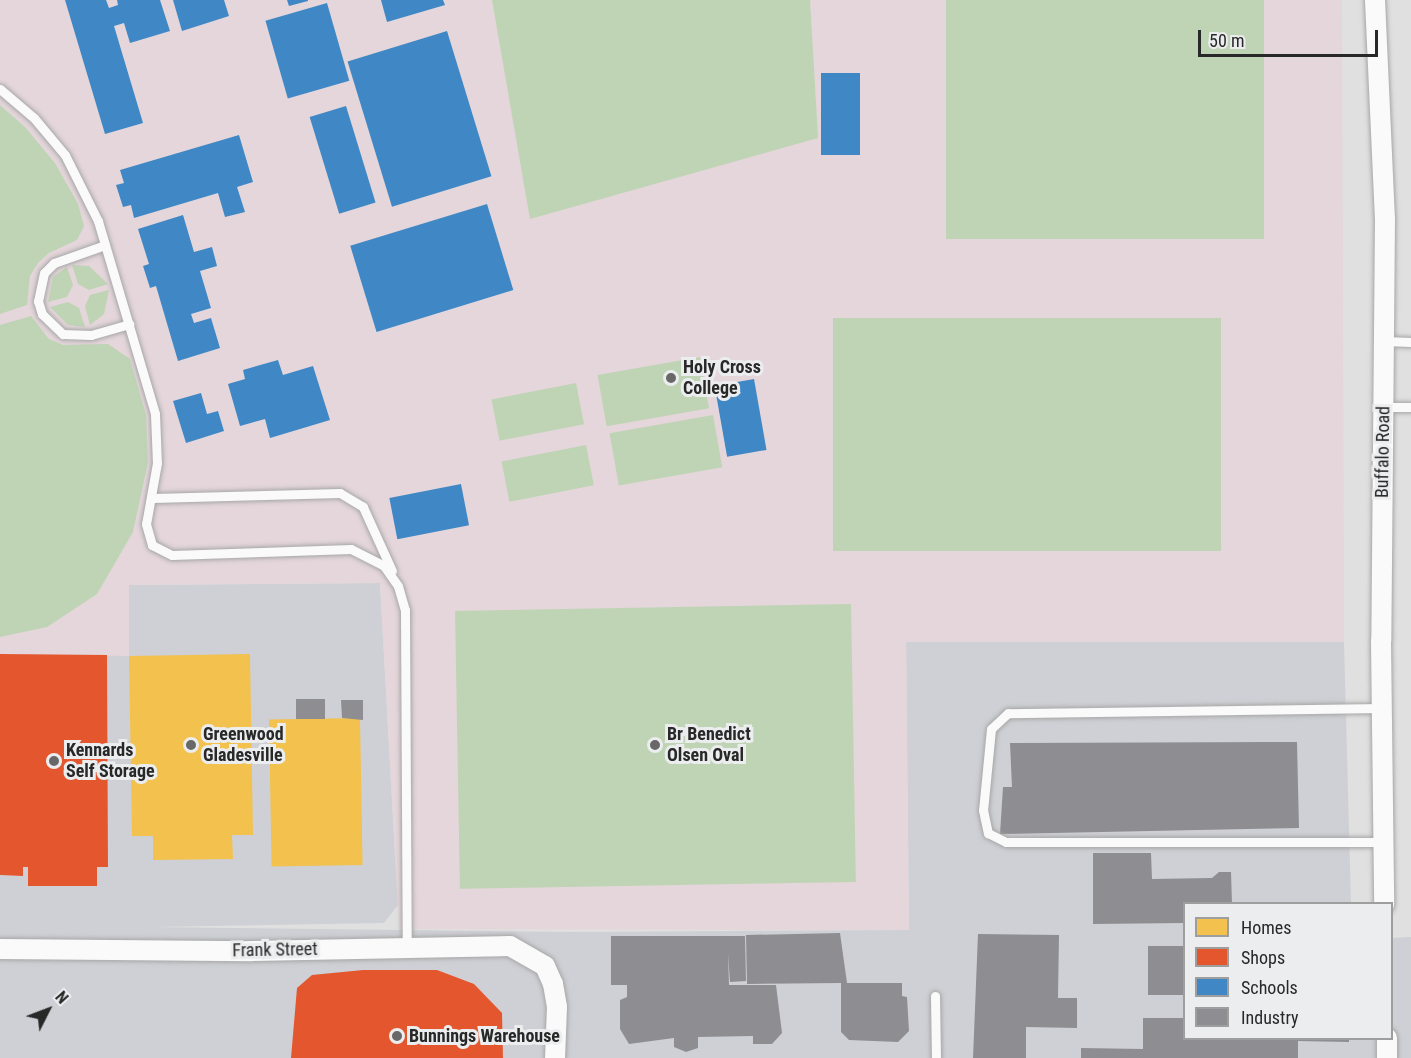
<!DOCTYPE html>
<html>
<head>
<meta charset="utf-8">
<style>
  body { margin:0 }
  #map { position:relative; width:1411px; height:1058px; overflow:hidden; background:#e0e0e0; font-family:"Roboto Condensed",sans-serif }
  div>[style] { position:absolute }
  [style*='--x'] { left:calc(var(--x)*1px); top:calc(var(--y)*1px); width:calc(var(--w)*1px); rotate:calc(var(--a)*1deg) }
  .built>* { inset:0; background:#cfd0d5 }
  .education>* { inset:0; background:#e4d6da }
  .green>* { inset:0; background:#bfd4b5; transform-origin:0 0 }
  .homes>* { inset:0; background:#f2c14e; transform-origin:0 0 }
  .shops>* { inset:0; background:#e4572e }
  .schools>* { inset:0; background:#3f88c5; transform-origin:0 0 }
  .industry>* { inset:0; background:#8d8d92; transform-origin:0 0 }
  .roads { filter:drop-shadow(0 0 2px #a7a7a7) drop-shadow(0 0 2px #a7a7a7) }
  .service>* { height:9px; margin:-4.5px; padding:0 4.5px; transform-origin:4.5px; border-radius:4.5px; background:#fafafa }
  .minor>* { height:20px; margin:-10px; padding:0 10px; transform-origin:10px; border-radius:10px; background:#fafafa }
  .dots>* { width:16px; height:16px; translate:-50% -50%; box-sizing:border-box; border:3px solid #ecedee; border-radius:50% }
  span { translate:-50% -50%; white-space:nowrap; text-align:center; line-height:1.15; -webkit-text-stroke:6px #ecedee; paint-order:stroke }
  .poi-label { font-size:18px; color:#282828; font-weight:700 }
  .left { translate:0 -50%; text-align:left }
  .street-label { font-size:18px; color:#282828 }
  .legend { position:absolute; left:1183px; top:902px; width:210px; height:138px; box-sizing:border-box; background:#ecedee; border:2px solid #9e9e9f; margin:0; padding:8px 10px; list-style:none; font-size:18px; color:#282828 }
  .legend li { display:flex; align-items:center; gap:12px; height:30px }
  .legend b { width:30px; border:2px solid #9e9e9f }
  .north { position:absolute; left:18px; top:980px; width:60px; height:60px; -webkit-text-stroke:4px #ecedee; paint-order:stroke; rotate:48deg; font-size:16px; font-weight:700; line-height:24px; text-align:center; color:#282828 }
  .north::after { content:''; display:block; margin:auto; width:21px; height:27px; background:#282828; clip-path:polygon(50% 0,100% 100%,50% 72%,0 100%) }
  .scale { position:absolute; left:1198px; top:30px; width:180px; height:27px; box-sizing:border-box; border:3px solid #282828; border-top:0; padding-left:8px; font-size:18px; line-height:21px; white-space:nowrap; color:#282828; -webkit-text-stroke:4px #ecedee; paint-order:stroke }
</style>
</head>
<body>
<div id="map">
  <div class="built">
    <i style="clip-path:polygon(380px 583px,398px 905px,384px 923px,153px 927px,572px 932px,909px 930px,906px 642px,1344px 642px,1351px 903px,1184px 904px,1184px 1038px,1392px 1038px,1392px 938px,1411px 937px,1411px 1058px,0 1058px,0 654px,128px 585px)"></i>
  </div>
  <div class="education">
    <i style="clip-path:polygon(0 0,1342px 0,1344px 642px,906px 642px,909px 930px,399px 929px,380px 583px,129px 585px,129px 656px,0 654px)"></i>
  </div>
  <div class="green">
    <i style="clip-path:polygon(492px 0,810px 0,818px 138px,530px 219px)"></i>
    <i style="left:946px;top:0;width:318px;height:239px"></i>
    <i style="clip-path:polygon(0 105px,25px 127px,55px 163px,78px 204px,84px 226px,77px 240px,49px 253px,38px 263px,30px 276px,27px 305px,0 314px)"></i>
    <i style="clip-path:polygon(72px 265px,89px 266px,108px 284px,89px 290px,78px 284px)"></i>
    <i style="clip-path:polygon(67px 267px,73px 285px,67px 297px,48px 302px,53px 277px)"></i>
    <i style="clip-path:polygon(109px 290px,104px 314px,90px 325px,85px 306px,90px 295px)"></i>
    <i style="clip-path:polygon(68px 302px,79px 308px,85px 327px,68px 325px,50px 307px)"></i>
    <i style="clip-path:polygon(31px 316px,49px 339px,63px 345px,108px 344px,130px 359px,146px 415px,148px 462px,133px 532px,97px 594px,47px 627px,0 637px,0 325px)"></i>
    <i style="left:833px;top:318px;width:388px;height:233px"></i>
    <i style="left:700px;top:357px;width:52px;height:104px;rotate:80deg"></i>
    <i style="left:576px;top:383px;width:42px;height:86px;rotate:79deg"></i>
    <i style="left:713px;top:415px;width:53px;height:105px;rotate:80deg"></i>
    <i style="left:586px;top:445px;width:41px;height:86px;rotate:79deg"></i>
    <i style="left:851px;top:604px;width:278px;height:396px;rotate:89deg"></i>
  </div>
  <div class="homes">
    <i style="clip-path:polygon(250px 654px,253px 835px,232px 835px,233px 859px,153px 860px,153px 836px,132px 836px,129px 656px)"></i>
    <i style="left:360px;top:718px;width:147px;height:91px;rotate:89deg"></i>
  </div>
  <div class="shops">
    <i style="clip-path:polygon(0 654px,107px 655px,108px 867px,97px 867px,97px 886px,28px 886px,28px 867px,23px 867px,23px 876px,0 875px)"></i>
    <i style="clip-path:polygon(363px 970px,437px 970px,474px 984px,502px 1013px,503px 1058px,291px 1058px,297px 988px,312px 975px)"></i>
  </div>
  <div class="schools">
    <i style="clip-path:polygon(65px 0,106px 0,109px 8px,118px 5px,117px 0,160px 0,170px 31px,130px 43px,124px 23px,114px 26px,143px 123px,105px 134px)"></i>
    <i style="clip-path:polygon(173px 0,224px 0,229px 16px,182px 31px)"></i>
    <i style="clip-path:polygon(287px 0,308px 0,308px 1px,289px 6px)"></i>
    <i style="clip-path:polygon(381px 0,443px 0,445px 5px,387px 22px)"></i>
    <i style="left:327px;top:3px;width:81px;height:64px;rotate:74deg"></i>
    <i style="left:447px;top:31px;width:152px;height:104px;rotate:73deg"></i>
    <i style="left:821px;top:73px;width:39px;height:82px"></i>
    <i style="left:346px;top:106px;width:101px;height:38px;rotate:73deg"></i>
    <i style="clip-path:polygon(239px 135px,253px 182px,237px 187px,245px 212px,225px 217px,218px 193px,134px 218px,131px 205px,123px 207px,116px 185px,124px 183px,120px 170px)"></i>
    <i style="left:487px;top:204px;width:90px;height:143px;rotate:73deg"></i>
    <i style="clip-path:polygon(183px 215px,194px 252px,212px 247px,217px 266px,200px 271px,211px 308px,191px 314px,194px 323px,211px 318px,220px 348px,178px 361px,156px 286px,150px 288px,143px 266px,149px 264px,138px 229px)"></i>
    <i style="clip-path:polygon(278px 360px,283px 375px,313px 366px,330px 420px,270px 438px,265px 419px,240px 426px,228px 384px,245px 379px,243px 370px)"></i>
    <i style="left:754px;top:379px;width:72px;height:40px;rotate:80deg"></i>
    <i style="clip-path:polygon(201px 393px,207px 414px,218px 411px,224px 431px,186px 443px,173px 401px)"></i>
    <i style="left:461px;top:484px;width:42px;height:73px;rotate:79deg"></i>
  </div>
  <div class="industry">
    <i style="left:296px;top:699px;width:29px;height:20px"></i>
    <i style="clip-path:polygon(341px 700px,363px 700px,363px 720px,342px 718px)"></i>
    <i style="clip-path:polygon(1297px 742px,1299px 828px,1000px 834px,1003px 787px,1012px 787px,1010px 743px)"></i>
    <i style="clip-path:polygon(1093px 853px,1151px 853px,1152px 879px,1212px 878px,1219px 872px,1231px 872px,1232px 904px,1184px 904px,1184px 923px,1093px 924px)"></i>
    <i style="clip-path:polygon(840px 933px,847px 983px,902px 983px,902px 996px,907px 997px,909px 1031px,898px 1042px,849px 1040px,841px 1032px,841px 983px,747px 984px,746px 935px)"></i>
    <i style="clip-path:polygon(978px 934px,1059px 935px,1058px 998px,1077px 998px,1077px 1028px,1026px 1027px,1026px 1058px,973px 1058px)"></i>
    <i style="clip-path:polygon(611px 936px,745px 936px,746px 981px,730px 982px,728px 953px,729px 985px,776px 985px,782px 1033px,772px 1044px,753px 1044px,753px 1036px,698px 1037px,698px 1048px,686px 1052px,674px 1047px,674px 1038px,629px 1044px,620px 1029px,620px 1000px,627px 997px,627px 985px,611px 985px)"></i>
    <i style="left:1148px;top:946px;width:36px;height:49px"></i>
    <i style="clip-path:polygon(1143px 1018px,1184px 1018px,1184px 1038px,1349px 1038px,1349px 1042px,1298px 1041px,1298px 1058px,1081px 1058px,1081px 1048px,1143px 1049px)"></i>
  </div>
  <div class="roads">
    <div class="service">
      <i style="--x:0;--y:89;--w:45;--a:40.5"></i>
      <i style="--x:34;--y:118;--w:48;--a:50"></i>
      <i style="--x:65;--y:155;--w:74;--a:63.4"></i>
      <i style="--x:98;--y:221;--w:201;--a:73.5"></i>
      <i style="--x:155;--y:414;--w:49;--a:87.7"></i>
      <i style="--x:157;--y:463;--w:62;--a:100.2"></i>
      <i style="--x:146;--y:524;--w:22;--a:74"></i>
      <i style="--x:152;--y:545;--w:22;--a:27"></i>
      <i style="--x:172;--y:555;--w:179;--a:-1.9"></i>
      <i style="--x:351;--y:549;--w:37;--a:27"></i>
      <i style="--x:384;--y:566;--w:24;--a:55"></i>
      <i style="--x:398;--y:586;--w:25;--a:74"></i>
      <i style="--x:405;--y:610;--w:336;--a:89.7"></i>
      <i style="--x:105;--y:245;--w:54;--a:160.6"></i>
      <i style="--x:54;--y:263;--w:14;--a:135"></i>
      <i style="--x:44;--y:273;--w:29;--a:102"></i>
      <i style="--x:38;--y:301;--w:14;--a:73"></i>
      <i style="--x:42;--y:314;--w:29;--a:44"></i>
      <i style="--x:63;--y:334;--w:28;--a:2"></i>
      <i style="--x:91;--y:335;--w:40;--a:-16"></i>
      <i style="--x:1384;--y:341;--w:27;--a:2"></i>
      <i style="--x:1383;--y:407;--w:28;--a:0"></i>
      <i style="--x:153;--y:498;--w:187;--a:-1.5"></i>
      <i style="--x:340;--y:493;--w:27;--a:31"></i>
      <i style="--x:363;--y:507;--w:70;--a:65.6"></i>
      <i style="--x:1382;--y:708;--w:374;--a:179.2"></i>
      <i style="--x:1008;--y:713;--w:23;--a:137"></i>
      <i style="--x:991;--y:729;--w:81;--a:95.6"></i>
      <i style="--x:983;--y:810;--w:24;--a:78"></i>
      <i style="--x:988;--y:833;--w:20;--a:27"></i>
      <i style="--x:1006;--y:842;--w:377;--a:0"></i>
      <i style="--x:935;--y:996;--w:62;--a:89.1"></i>
    </div>
    <div class="minor">
      <i style="--x:1375;--y:0;--w:218;--a:87.4"></i>
      <i style="--x:1385;--y:218;--w:423;--a:90.5"></i>
      <i style="--x:1381;--y:641;--w:263;--a:89.3"></i>
      <i style="--x:0;--y:949;--w:252;--a:0.5"></i>
      <i style="--x:252;--y:951;--w:258;--a:-1.1"></i>
      <i style="--x:510;--y:946;--w:40;--a:29.7"></i>
      <i style="--x:545;--y:966;--w:20;--a:66"></i>
      <i style="--x:553;--y:984;--w:23;--a:80"></i>
      <i style="--x:557;--y:1007;--w:51;--a:92.2"></i>
      <i style="--x:1387;--y:1038;--w:20;--a:90"></i>
    </div>
  </div>
  <div class="dots">
    <i style="left:671px;top:378px;background:#686868"></i>
    <i style="left:191px;top:745px;background:#686868"></i>
    <i style="left:655px;top:745px;background:#686868"></i>
    <i style="left:54px;top:761px;background:#686868"></i>
    <i style="left:397px;top:1036px;background:#686868"></i>
  </div>
  <div class="poi-label">
    <span class="left" style="left:683px;top:378px">Holy Cross<br>College</span>
    <span class="left" style="left:203px;top:745px">Greenwood<br>Gladesville</span>
    <span class="left" style="left:667px;top:745px">Br Benedict<br>Olsen Oval</span>
    <span class="left" style="left:66px;top:761px">Kennards<br>Self Storage</span>
    <span class="left" style="left:409px;top:1036px">Bunnings Warehouse</span>
  </div>
  <div class="street-label">
    <span style="left:1383px;top:452px;rotate:-89deg">Buffalo Road</span>
    <span style="left:275px;top:950px;rotate:-1deg">Frank Street</span>
  </div>
  <ul class="legend">
  <li><b style="height:16px;background:#f2c14e"></b>Homes</li>
  <li><b style="height:16px;background:#e4572e"></b>Shops</li>
  <li><b style="height:16px;background:#3f88c5"></b>Schools</li>
  <li><b style="height:16px;background:#8d8d92"></b>Industry</li>
  </ul>
  <div class="north">N</div>
  <div class="scale">50 m</div>
</div>
</body>
</html>
